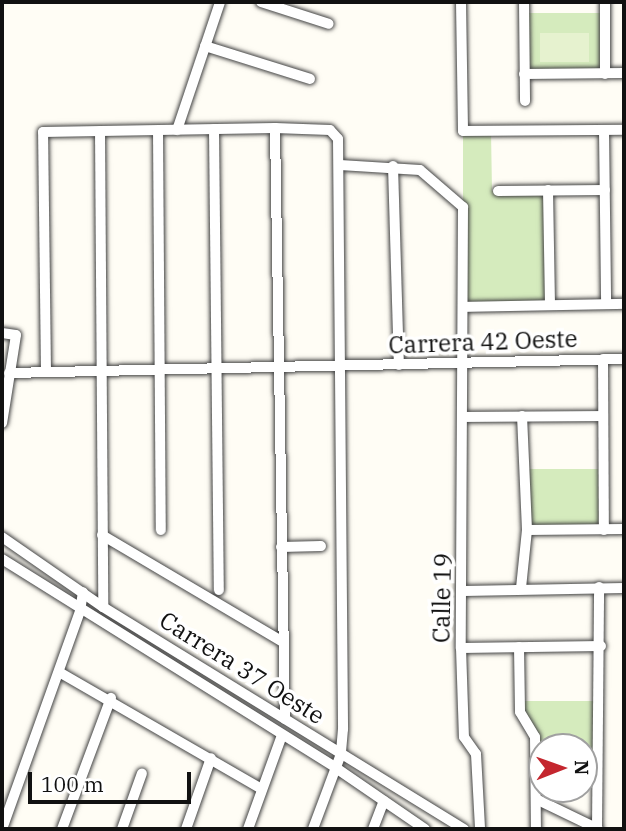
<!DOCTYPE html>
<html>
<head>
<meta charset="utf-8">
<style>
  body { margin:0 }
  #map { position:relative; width:626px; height:831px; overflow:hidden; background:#fffdf5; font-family:"IBM Plex Serif",serif }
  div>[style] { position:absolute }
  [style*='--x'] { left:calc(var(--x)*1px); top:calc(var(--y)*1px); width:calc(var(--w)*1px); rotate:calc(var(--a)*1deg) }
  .green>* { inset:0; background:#d5ebbd; transform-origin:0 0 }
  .pitch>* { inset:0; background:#e6f2cf; transform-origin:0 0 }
  .roads { filter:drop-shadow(0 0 2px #444) drop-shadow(0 0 2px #444) }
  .minor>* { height:10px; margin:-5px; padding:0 5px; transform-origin:5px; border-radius:5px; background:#fff }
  span { translate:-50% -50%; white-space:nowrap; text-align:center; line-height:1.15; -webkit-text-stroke:7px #fff; paint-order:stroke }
  .street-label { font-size:24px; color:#111 }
  .frame { position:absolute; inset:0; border:4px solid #111; pointer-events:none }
  .north { position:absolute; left:528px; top:733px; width:70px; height:70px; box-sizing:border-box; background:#fff; border:2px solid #a0a0a0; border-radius:50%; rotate:89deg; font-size:19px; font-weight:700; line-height:28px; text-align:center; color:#111 }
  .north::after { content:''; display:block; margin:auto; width:24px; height:32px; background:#c4262e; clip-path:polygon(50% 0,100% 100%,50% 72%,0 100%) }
  .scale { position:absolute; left:28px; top:772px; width:163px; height:32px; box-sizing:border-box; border:4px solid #111; border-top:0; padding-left:9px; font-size:21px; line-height:24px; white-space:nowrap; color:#111; -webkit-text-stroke:5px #fff; paint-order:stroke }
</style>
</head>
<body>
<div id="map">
  <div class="green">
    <i style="left:524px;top:13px;width:81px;height:61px"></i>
    <i style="clip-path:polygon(463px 131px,491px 131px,492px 191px,548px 190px,550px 304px,463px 307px)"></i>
    <i style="left:604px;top:469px;width:61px;height:79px;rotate:90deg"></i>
    <i style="clip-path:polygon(520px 701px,599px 701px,596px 753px,584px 753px,584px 747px,542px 747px,542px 755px,535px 756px)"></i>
  </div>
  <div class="pitch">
    <i style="left:540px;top:33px;width:49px;height:29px"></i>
  </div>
  <div class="roads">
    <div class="minor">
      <i style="--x:261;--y:2;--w:71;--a:17.9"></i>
      <i style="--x:461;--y:2;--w:129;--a:89.1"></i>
      <i style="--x:463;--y:131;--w:161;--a:-0.4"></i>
      <i style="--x:524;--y:2;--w:99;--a:89.4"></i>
      <i style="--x:605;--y:2;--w:72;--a:90"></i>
      <i style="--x:205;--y:46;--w:110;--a:17.4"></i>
      <i style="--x:524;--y:74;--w:100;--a:-0.6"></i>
      <i style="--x:275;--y:128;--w:591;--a:89.03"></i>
      <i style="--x:214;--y:129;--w:461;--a:89.4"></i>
      <i style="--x:177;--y:130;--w:135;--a:-71.4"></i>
      <i style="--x:604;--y:130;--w:173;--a:89.3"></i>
      <i style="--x:100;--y:131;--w:476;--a:89.6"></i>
      <i style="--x:158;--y:131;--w:399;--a:89.6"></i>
      <i style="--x:340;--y:165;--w:80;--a:3.6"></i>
      <i style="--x:420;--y:170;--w:57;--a:40.7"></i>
      <i style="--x:463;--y:207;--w:441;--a:90.3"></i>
      <i style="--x:461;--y:648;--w:89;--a:88.1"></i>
      <i style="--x:464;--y:737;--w:21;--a:55"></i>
      <i style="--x:476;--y:754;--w:75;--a:86.9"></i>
      <i style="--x:393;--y:166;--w:199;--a:88.3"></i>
      <i style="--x:548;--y:190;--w:114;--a:89"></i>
      <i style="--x:498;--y:191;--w:107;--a:-0.5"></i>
      <i style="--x:463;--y:307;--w:161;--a:-1.1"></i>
      <i style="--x:2;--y:333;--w:14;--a:8"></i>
      <i style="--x:16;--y:335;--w:89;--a:99"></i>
      <i style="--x:603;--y:359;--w:171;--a:89.7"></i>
      <i style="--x:46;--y:372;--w:240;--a:-90.7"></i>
      <i style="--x:43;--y:132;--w:232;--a:-1"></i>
      <i style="--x:275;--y:128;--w:55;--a:2.1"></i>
      <i style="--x:330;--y:130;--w:12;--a:48"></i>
      <i style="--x:338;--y:139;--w:590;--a:89.51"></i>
      <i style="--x:343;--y:729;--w:25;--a:95"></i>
      <i style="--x:341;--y:754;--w:80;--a:110.5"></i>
      <i style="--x:9;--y:373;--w:615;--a:-1.3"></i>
      <i style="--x:463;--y:417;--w:140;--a:-0.4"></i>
      <i style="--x:527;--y:530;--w:97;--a:-0.6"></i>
      <i style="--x:102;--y:535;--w:210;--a:30.6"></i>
      <i style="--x:2;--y:537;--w:123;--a:34.7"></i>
      <i style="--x:103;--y:607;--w:424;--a:31.6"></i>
      <i style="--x:281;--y:547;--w:40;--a:-1.4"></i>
      <i style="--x:2;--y:559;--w:394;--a:32"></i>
      <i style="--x:336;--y:768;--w:108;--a:34.4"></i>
      <i style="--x:521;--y:588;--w:58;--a:-84.1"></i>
      <i style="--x:527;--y:530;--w:114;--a:-92.5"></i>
      <i style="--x:464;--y:591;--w:160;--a:-1.1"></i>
      <i style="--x:519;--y:647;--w:65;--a:89.1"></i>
      <i style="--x:520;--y:712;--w:29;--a:59"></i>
      <i style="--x:535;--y:737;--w:92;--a:89.4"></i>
      <i style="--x:461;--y:648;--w:140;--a:-0.8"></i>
      <i style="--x:59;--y:672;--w:234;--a:30"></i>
      <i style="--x:536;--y:799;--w:69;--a:25.8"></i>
      <i style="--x:2;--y:829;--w:232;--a:-70.3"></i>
      <i style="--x:80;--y:611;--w:19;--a:-81"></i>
      <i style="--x:62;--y:829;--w:140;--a:-69.5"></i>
      <i style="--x:122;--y:829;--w:59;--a:-70.3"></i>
      <i style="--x:186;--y:829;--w:75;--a:-70.6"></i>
      <i style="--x:248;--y:829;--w:100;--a:-70.1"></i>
      <i style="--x:373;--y:829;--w:30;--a:-69"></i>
      <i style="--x:597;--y:829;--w:242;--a:-89.5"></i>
    </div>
  </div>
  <div class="street-label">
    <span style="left:483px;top:342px;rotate:-2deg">Carrera 42 Oeste</span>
    <span style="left:442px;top:598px;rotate:-89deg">Calle 19</span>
    <span style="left:242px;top:668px;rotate:32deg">Carrera 37 Oeste</span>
  </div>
  <div class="frame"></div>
  <div class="north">N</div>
  <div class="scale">100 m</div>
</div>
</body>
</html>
